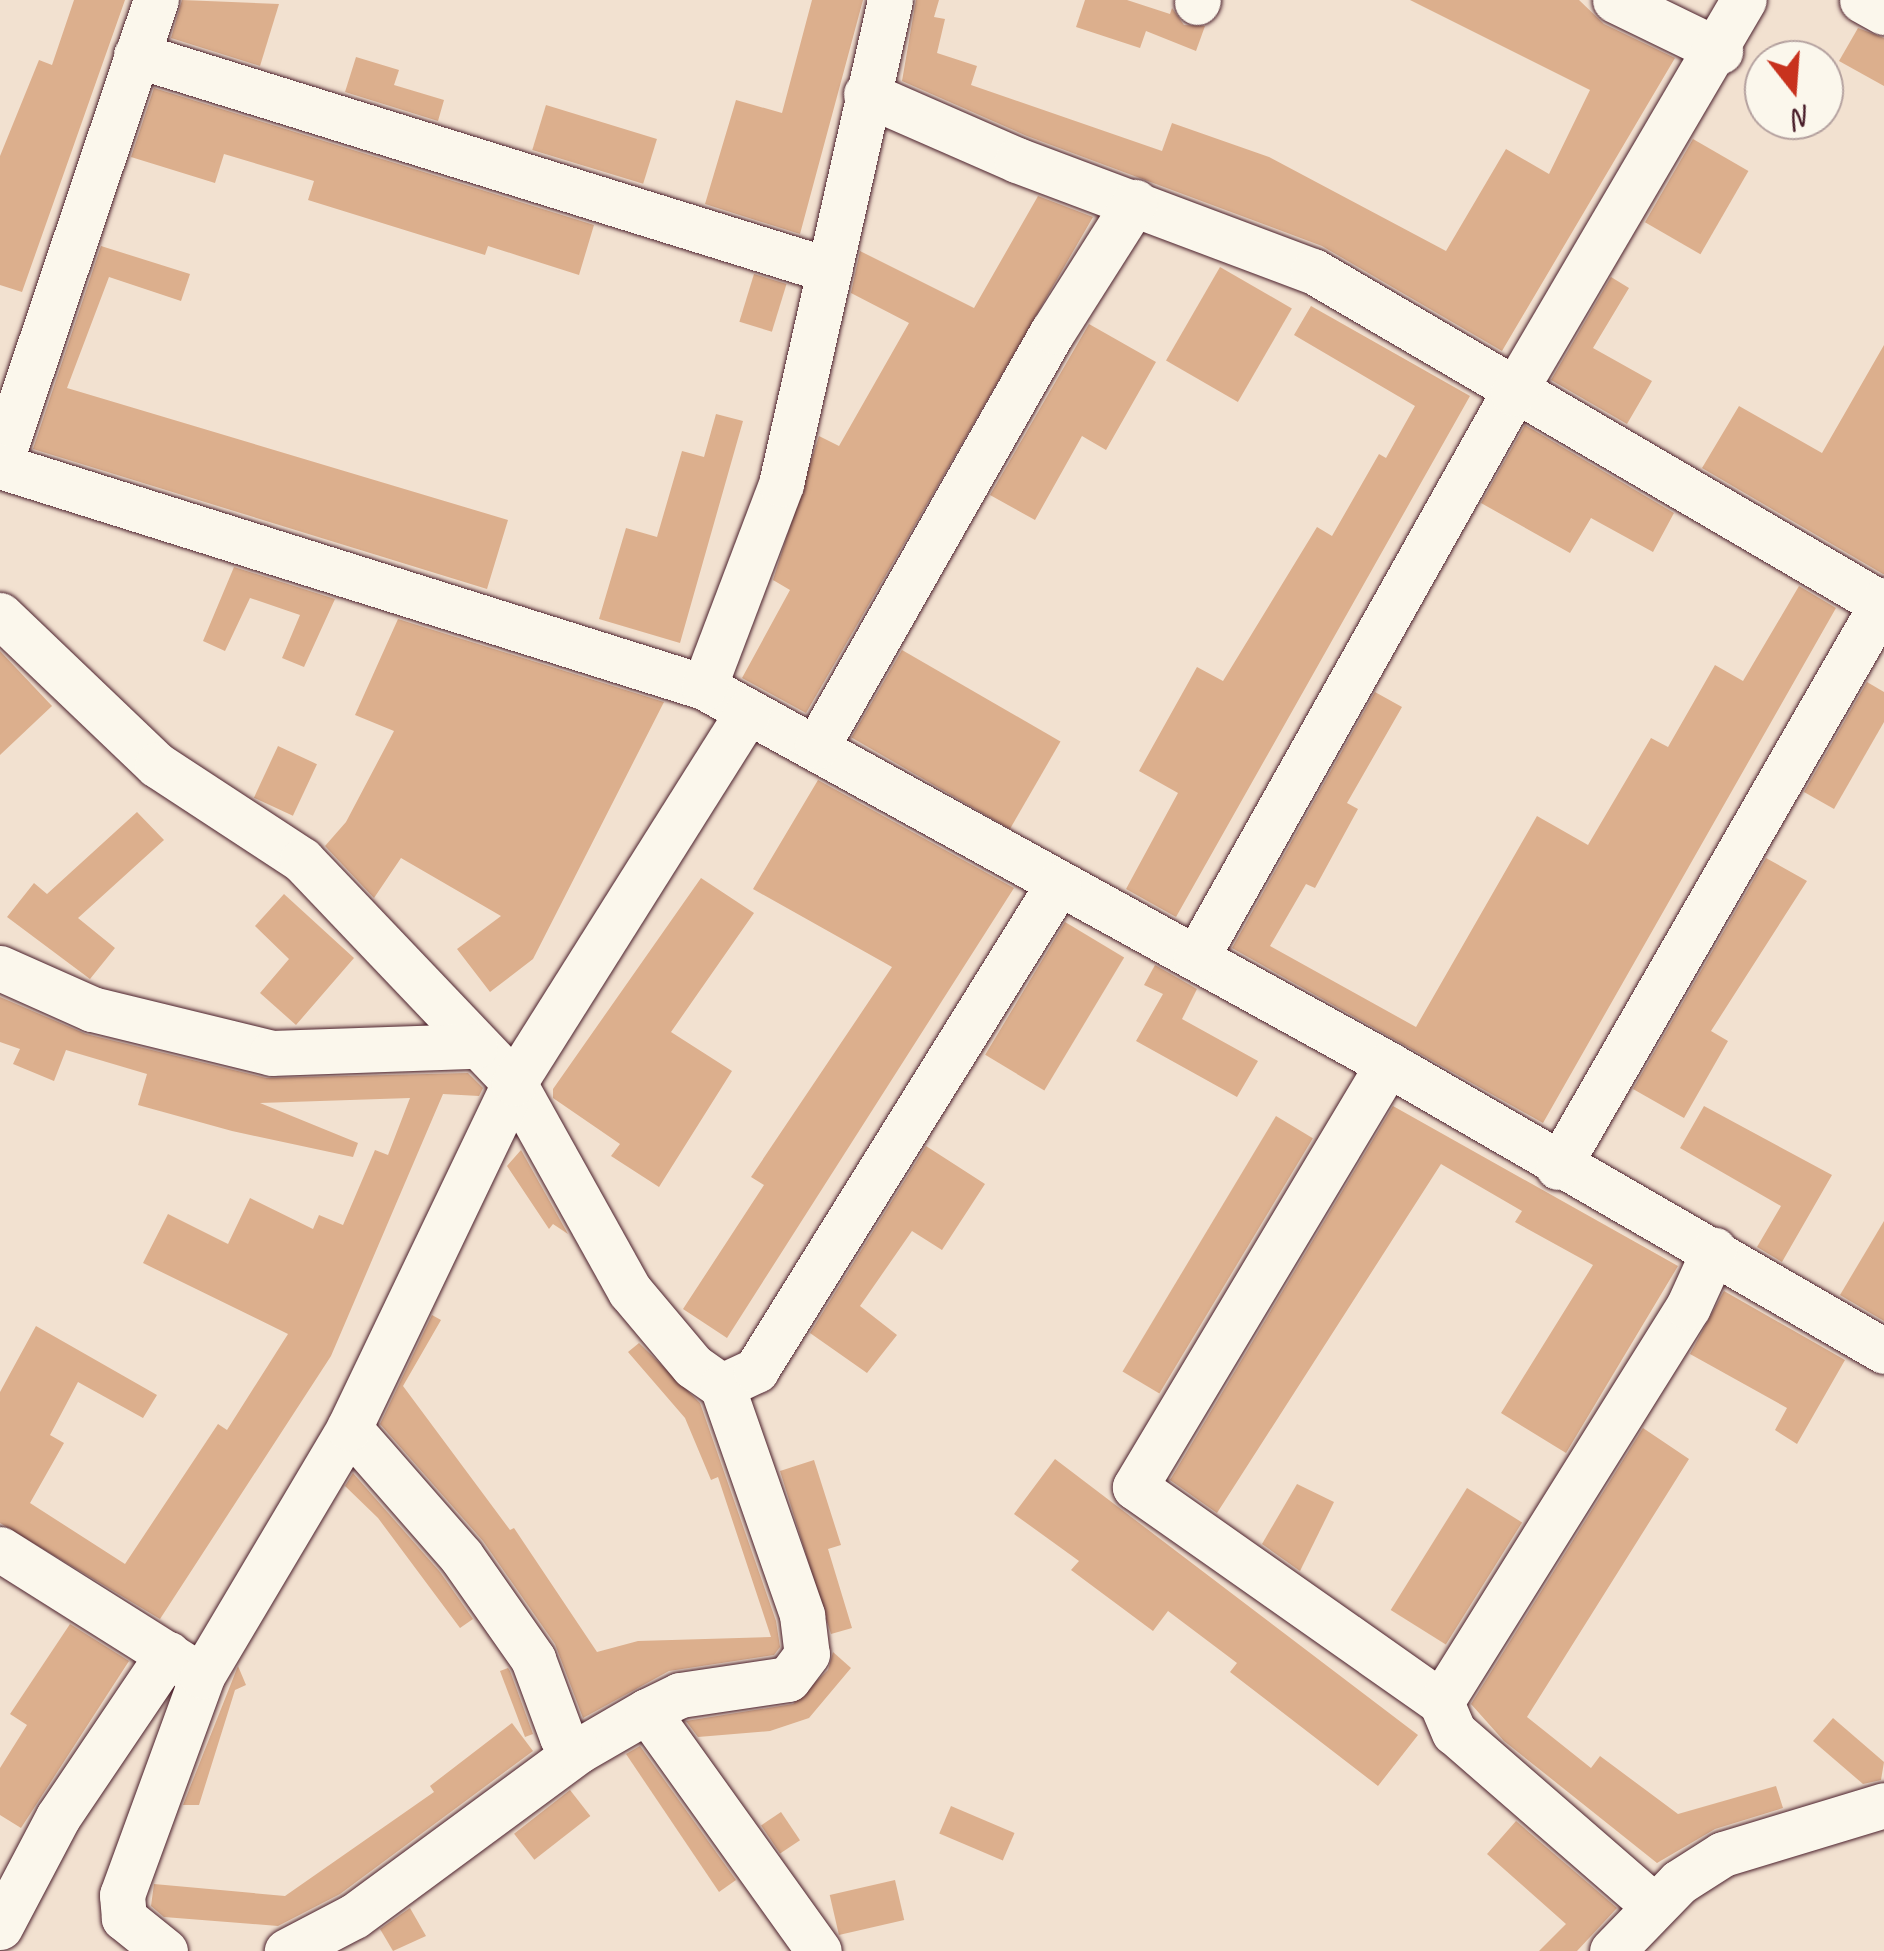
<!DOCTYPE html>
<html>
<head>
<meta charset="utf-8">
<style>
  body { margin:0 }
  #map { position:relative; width:1884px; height:1951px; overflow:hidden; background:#f2e1d0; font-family:Caveat,sans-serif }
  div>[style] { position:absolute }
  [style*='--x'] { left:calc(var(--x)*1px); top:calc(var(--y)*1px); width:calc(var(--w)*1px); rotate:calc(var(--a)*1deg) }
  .building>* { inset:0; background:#dcaf8d; transform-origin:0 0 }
  .roads { filter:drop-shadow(0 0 2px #4a1f2b) drop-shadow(0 0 2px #4a1f2b) }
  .minor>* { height:45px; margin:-22.5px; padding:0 22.5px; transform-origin:22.5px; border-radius:22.5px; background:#fbf7ec }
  span { translate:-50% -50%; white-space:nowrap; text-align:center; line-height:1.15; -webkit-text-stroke:8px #fbf7ec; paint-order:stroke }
  .north { position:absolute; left:1744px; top:40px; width:100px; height:100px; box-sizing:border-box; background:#fbf7ec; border:2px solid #b4a19f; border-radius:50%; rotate:163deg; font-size:28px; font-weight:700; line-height:40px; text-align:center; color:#4a1f2b }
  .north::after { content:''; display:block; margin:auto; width:35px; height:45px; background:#c8321e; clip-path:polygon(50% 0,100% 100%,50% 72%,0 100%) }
</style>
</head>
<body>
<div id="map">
  <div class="building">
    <i style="clip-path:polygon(74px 0,125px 0,22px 292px,0 285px,0 156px,39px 60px,52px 65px)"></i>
    <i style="clip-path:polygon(182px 0,279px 4px,260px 66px,171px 38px)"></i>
    <i style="clip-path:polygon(812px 0,863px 0,800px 234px,705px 204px,736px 100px,782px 113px)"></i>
    <i style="clip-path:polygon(916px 0,939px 0,934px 17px,945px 19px,937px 53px,977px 66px,971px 85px,1162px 151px,1172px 123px,1269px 157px,1446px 251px,1506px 149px,1549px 174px,1590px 90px,1410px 0,1579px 0,1604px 24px,1675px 58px,1502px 351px,1322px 246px,1027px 136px,902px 81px)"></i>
    <i style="clip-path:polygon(1085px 0,1127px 0,1170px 14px,1172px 8px,1184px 25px,1205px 26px,1196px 51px,1146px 31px,1140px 48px,1076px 27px)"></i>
    <i style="clip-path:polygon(1858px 28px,1884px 38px,1884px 86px,1839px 61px)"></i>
    <i style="clip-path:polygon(356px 57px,399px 70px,394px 85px,444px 100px,438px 121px,345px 92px)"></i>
    <i style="clip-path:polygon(154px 88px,594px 225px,579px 275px,488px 246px,485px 255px,308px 200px,314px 181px,224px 154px,215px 183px,131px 157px)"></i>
    <i style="left:546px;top:105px;width:116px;height:47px;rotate:17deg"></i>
    <i style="left:1693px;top:139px;width:64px;height:96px;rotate:30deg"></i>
    <i style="clip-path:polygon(1038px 196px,1093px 217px,806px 713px,742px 678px,790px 590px,773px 580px,819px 436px,839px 446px,909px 323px,851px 293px,860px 251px,974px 308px)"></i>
    <i style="clip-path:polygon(101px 246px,190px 274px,181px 301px,109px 277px,67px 388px,508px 520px,487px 589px,33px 449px)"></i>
    <i style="left:1220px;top:267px;width:83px;height:108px;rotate:30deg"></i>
    <i style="left:754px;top:274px;width:34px;height:50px;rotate:17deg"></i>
    <i style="clip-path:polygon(1611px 277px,1629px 288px,1593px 348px,1652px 381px,1627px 424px,1551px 380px)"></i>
    <i style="clip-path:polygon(1311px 306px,1470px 396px,1176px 917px,1126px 889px,1178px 793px,1139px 771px,1197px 667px,1223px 681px,1317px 527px,1332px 536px,1379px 454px,1386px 458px,1415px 406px,1294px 335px)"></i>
    <i style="clip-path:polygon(1089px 324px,1156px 362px,1106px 450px,1082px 436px,1035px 520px,990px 495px)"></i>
    <i style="clip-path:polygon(1884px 345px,1884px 574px,1883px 574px,1702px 468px,1739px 406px,1822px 453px)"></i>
    <i style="clip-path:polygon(716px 414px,743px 421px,680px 643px,599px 619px,626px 528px,657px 537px,682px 451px,704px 457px)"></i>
    <i style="clip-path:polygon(1525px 425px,1674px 513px,1653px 552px,1591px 518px,1570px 553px,1481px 503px)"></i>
    <i style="clip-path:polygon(234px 567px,335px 599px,304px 667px,282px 658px,300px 615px,250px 598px,225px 651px,203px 641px)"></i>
    <i style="clip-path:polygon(1799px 586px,1836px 608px,1543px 1123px,1232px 948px,1375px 692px,1402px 707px,1347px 803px,1358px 809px,1315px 888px,1306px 884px,1270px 946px,1416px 1027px,1537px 816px,1588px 845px,1651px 738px,1668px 747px,1715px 665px,1743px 681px)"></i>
    <i style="clip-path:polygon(398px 619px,664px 702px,533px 959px,490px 992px,457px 949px,501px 916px,401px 858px,374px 898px,325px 846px,346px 822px,394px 731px,355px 715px)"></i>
    <i style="left:902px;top:650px;width:183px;height:101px;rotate:30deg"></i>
    <i style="clip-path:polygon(0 651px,52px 706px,0 755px)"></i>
    <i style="clip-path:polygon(1867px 682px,1884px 692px,1884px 722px,1834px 809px,1804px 792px)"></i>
    <i style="left:278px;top:746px;width:43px;height:57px;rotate:25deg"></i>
    <i style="clip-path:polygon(818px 780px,1014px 888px,727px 1338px,683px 1309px,764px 1185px,751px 1177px,892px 967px,753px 889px)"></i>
    <i style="clip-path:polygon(137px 812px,164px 840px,78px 918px,115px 948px,90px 979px,7px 917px,34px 883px,47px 894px)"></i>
    <i style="clip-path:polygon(1766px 858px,1807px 881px,1711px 1031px,1728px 1041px,1684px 1118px,1633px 1089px)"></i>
    <i style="clip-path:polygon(701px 878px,754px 913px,671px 1032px,732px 1071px,659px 1187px,611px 1156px,620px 1144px,553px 1098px,553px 1089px)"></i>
    <i style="clip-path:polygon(284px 894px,354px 958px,296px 1025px,260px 993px,289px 959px,255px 926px)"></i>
    <i style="left:1065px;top:922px;width:69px;height:155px;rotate:31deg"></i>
    <i style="clip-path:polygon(1155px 965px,1197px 989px,1182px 1019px,1258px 1061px,1237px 1097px,1136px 1041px,1163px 994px,1144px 985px)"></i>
    <i style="clip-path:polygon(0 997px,86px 1034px,266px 1078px,468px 1073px,483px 1088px,479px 1096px,443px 1094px,331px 1356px,160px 1619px,0 1523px,0 1392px,36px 1326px,157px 1395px,143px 1418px,78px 1382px,50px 1435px,64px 1443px,30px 1503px,125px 1564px,218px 1424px,227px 1430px,288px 1334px,143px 1263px,168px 1214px,228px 1244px,250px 1198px,313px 1229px,319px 1215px,343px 1225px,375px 1150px,388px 1155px,410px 1098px,260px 1103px,358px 1143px,353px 1157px,232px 1131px,138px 1105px,147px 1074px,66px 1050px,54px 1081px,13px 1064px,20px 1049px,0 1042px)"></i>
    <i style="clip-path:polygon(1393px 1106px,1678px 1266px,1566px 1453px,1501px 1413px,1593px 1265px,1515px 1222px,1522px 1211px,1441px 1164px,1217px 1513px,1170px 1480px)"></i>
    <i style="clip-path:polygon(1704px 1106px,1832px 1175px,1782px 1262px,1757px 1247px,1781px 1206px,1680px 1148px)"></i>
    <i style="left:1276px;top:1116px;width:43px;height:298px;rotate:31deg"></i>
    <i style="clip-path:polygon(926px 1146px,985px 1184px,942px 1250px,912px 1231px,860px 1306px,897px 1335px,867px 1373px,810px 1333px)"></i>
    <i style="clip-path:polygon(521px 1150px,568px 1234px,553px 1224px,549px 1229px,507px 1166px)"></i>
    <i style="clip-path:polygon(1884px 1221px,1884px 1321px,1840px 1295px)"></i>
    <i style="clip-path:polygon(1724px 1291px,1845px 1360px,1797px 1444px,1775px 1430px,1787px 1408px,1690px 1354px)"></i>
    <i style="clip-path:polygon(432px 1315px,441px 1320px,403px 1386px,510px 1530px,514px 1528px,597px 1652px,638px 1641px,771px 1637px,718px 1477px,711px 1480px,685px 1418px,628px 1352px,639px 1343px,700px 1403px,776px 1621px,780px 1647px,774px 1655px,669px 1671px,583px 1718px,555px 1644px,483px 1541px,380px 1424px)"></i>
    <i style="clip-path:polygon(1643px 1428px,1689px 1459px,1527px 1717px,1591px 1768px,1600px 1756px,1678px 1814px,1776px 1786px,1783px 1808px,1715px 1829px,1657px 1863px,1504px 1741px,1471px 1704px)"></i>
    <i style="clip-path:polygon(1055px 1459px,1418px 1735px,1378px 1786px,1230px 1672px,1237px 1663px,1168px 1611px,1153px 1631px,1071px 1570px,1079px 1561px,1014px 1514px)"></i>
    <i style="clip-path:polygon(814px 1460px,841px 1545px,828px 1549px,852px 1628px,831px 1634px,780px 1471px)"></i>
    <i style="clip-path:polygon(353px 1473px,440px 1572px,473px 1619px,460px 1628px,378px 1518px,345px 1486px)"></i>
    <i style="clip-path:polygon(1297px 1484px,1334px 1502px,1300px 1571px,1262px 1544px)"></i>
    <i style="left:1467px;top:1488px;width:65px;height:144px;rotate:32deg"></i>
    <i style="clip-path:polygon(70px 1624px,129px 1661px,21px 1828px,0 1815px,0 1768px,27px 1725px,10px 1714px)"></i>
    <i style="clip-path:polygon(833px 1652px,851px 1668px,809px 1718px,770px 1731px,698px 1737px,686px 1721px,793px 1704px,828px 1670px)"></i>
    <i style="clip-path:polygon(238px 1666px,246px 1685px,235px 1690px,199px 1805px,183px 1805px)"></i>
    <i style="clip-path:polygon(508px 1668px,510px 1671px,533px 1734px,525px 1737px,500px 1671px)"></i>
    <i style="clip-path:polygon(1833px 1718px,1884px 1762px,1881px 1780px,1863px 1784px,1813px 1741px)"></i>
    <i style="clip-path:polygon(512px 1723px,533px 1751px,340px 1894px,278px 1926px,164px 1917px,151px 1906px,154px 1884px,285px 1896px,434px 1792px,430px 1786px)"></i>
    <i style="clip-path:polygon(640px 1746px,736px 1880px,719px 1892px,626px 1754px)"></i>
    <i style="left:570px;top:1790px;width:33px;height:71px;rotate:52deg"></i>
    <i style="left:951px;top:1806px;width:69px;height:30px;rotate:23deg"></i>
    <i style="left:781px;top:1812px;width:34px;height:24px;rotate:56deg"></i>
    <i style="clip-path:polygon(1516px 1821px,1617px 1908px,1577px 1951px,1539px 1951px,1566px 1924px,1487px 1854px)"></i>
    <i style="left:895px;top:1880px;width:41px;height:67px;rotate:77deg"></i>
    <i style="clip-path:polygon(410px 1908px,426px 1936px,393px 1951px,380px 1929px)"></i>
  </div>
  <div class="roads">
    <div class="minor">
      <i style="--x:1615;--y:0;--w:117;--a:25.9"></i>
      <i style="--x:1862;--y:0;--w:25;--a:29"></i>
      <i style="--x:1197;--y:2;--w:2;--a:-63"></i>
      <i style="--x:136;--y:55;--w:726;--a:17.24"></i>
      <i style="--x:866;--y:94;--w:165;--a:23.6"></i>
      <i style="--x:1017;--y:160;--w:316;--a:20.6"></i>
      <i style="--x:1313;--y:271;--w:659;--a:30.34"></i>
      <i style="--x:0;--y:463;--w:489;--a:-71.4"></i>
      <i style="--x:0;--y:466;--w:738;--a:17.43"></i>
      <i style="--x:704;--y:687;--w:781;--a:28.86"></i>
      <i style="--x:1388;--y:1064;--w:573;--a:30.05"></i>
      <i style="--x:0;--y:615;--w:217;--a:43.7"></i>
      <i style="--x:157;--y:765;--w:173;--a:33.2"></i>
      <i style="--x:302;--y:860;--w:308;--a:46.4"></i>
      <i style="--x:514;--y:1083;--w:238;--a:60.9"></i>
      <i style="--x:630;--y:1291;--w:98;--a:50"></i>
      <i style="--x:693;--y:1366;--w:35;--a:35"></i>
      <i style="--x:722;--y:1386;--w:243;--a:70.7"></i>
      <i style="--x:802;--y:1615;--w:39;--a:83"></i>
      <i style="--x:807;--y:1654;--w:31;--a:127"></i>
      <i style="--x:788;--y:1679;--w:109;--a:171.6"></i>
      <i style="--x:680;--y:1695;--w:37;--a:154"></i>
      <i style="--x:647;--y:1711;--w:80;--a:149.9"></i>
      <i style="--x:578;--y:1751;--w:278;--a:143.6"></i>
      <i style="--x:354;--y:1916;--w:76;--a:152.4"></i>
      <i style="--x:704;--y:687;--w:217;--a:-69.2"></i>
      <i style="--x:781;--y:484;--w:496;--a:-77.3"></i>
      <i style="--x:817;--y:746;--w:477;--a:-60.4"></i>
      <i style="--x:1053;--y:331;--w:153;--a:-57.6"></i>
      <i style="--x:1196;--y:958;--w:648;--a:-60.7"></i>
      <i style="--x:1513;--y:393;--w:456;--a:-59.6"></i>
      <i style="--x:0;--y:968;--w:101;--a:24"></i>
      <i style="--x:92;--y:1009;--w:185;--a:13.7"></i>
      <i style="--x:272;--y:1053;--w:203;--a:-2"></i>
      <i style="--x:1388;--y:1064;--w:493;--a:120.9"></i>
      <i style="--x:1135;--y:1487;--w:374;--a:35.1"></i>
      <i style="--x:1441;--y:1702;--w:466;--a:-58"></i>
      <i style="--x:1688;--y:1307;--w:63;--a:-65.5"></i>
      <i style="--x:1558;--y:1167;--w:654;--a:-60.1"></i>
      <i style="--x:722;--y:1386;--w:38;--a:-25"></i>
      <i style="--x:756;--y:1370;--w:572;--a:-58.14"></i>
      <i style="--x:349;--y:1428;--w:170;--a:48.8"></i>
      <i style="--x:461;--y:1556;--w:126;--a:55"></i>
      <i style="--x:533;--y:1659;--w:83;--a:69.6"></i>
      <i style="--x:562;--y:1737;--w:21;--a:41"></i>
      <i style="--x:0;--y:1549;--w:227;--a:32.2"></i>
      <i style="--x:1441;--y:1702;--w:33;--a:67"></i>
      <i style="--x:1454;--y:1732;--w:264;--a:41"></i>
      <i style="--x:647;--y:1711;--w:295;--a:54.4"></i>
      <i style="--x:0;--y:1927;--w:124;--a:-62.2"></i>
      <i style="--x:58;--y:1817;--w:197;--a:-56"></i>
      <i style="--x:165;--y:1951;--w:53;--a:-141.2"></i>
      <i style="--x:124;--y:1918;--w:23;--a:-95"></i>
      <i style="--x:122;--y:1895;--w:233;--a:-69.9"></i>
      <i style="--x:202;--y:1676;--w:288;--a:-59.3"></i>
      <i style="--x:349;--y:1428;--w:382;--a:-64.4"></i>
      <i style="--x:514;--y:1083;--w:439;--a:-57.8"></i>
      <i style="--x:1612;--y:1951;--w:96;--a:-45.8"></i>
      <i style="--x:1679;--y:1882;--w:52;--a:-32.5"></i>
      <i style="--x:1723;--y:1854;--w:168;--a:-16.9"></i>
    </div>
  </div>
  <div class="north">N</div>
</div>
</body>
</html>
